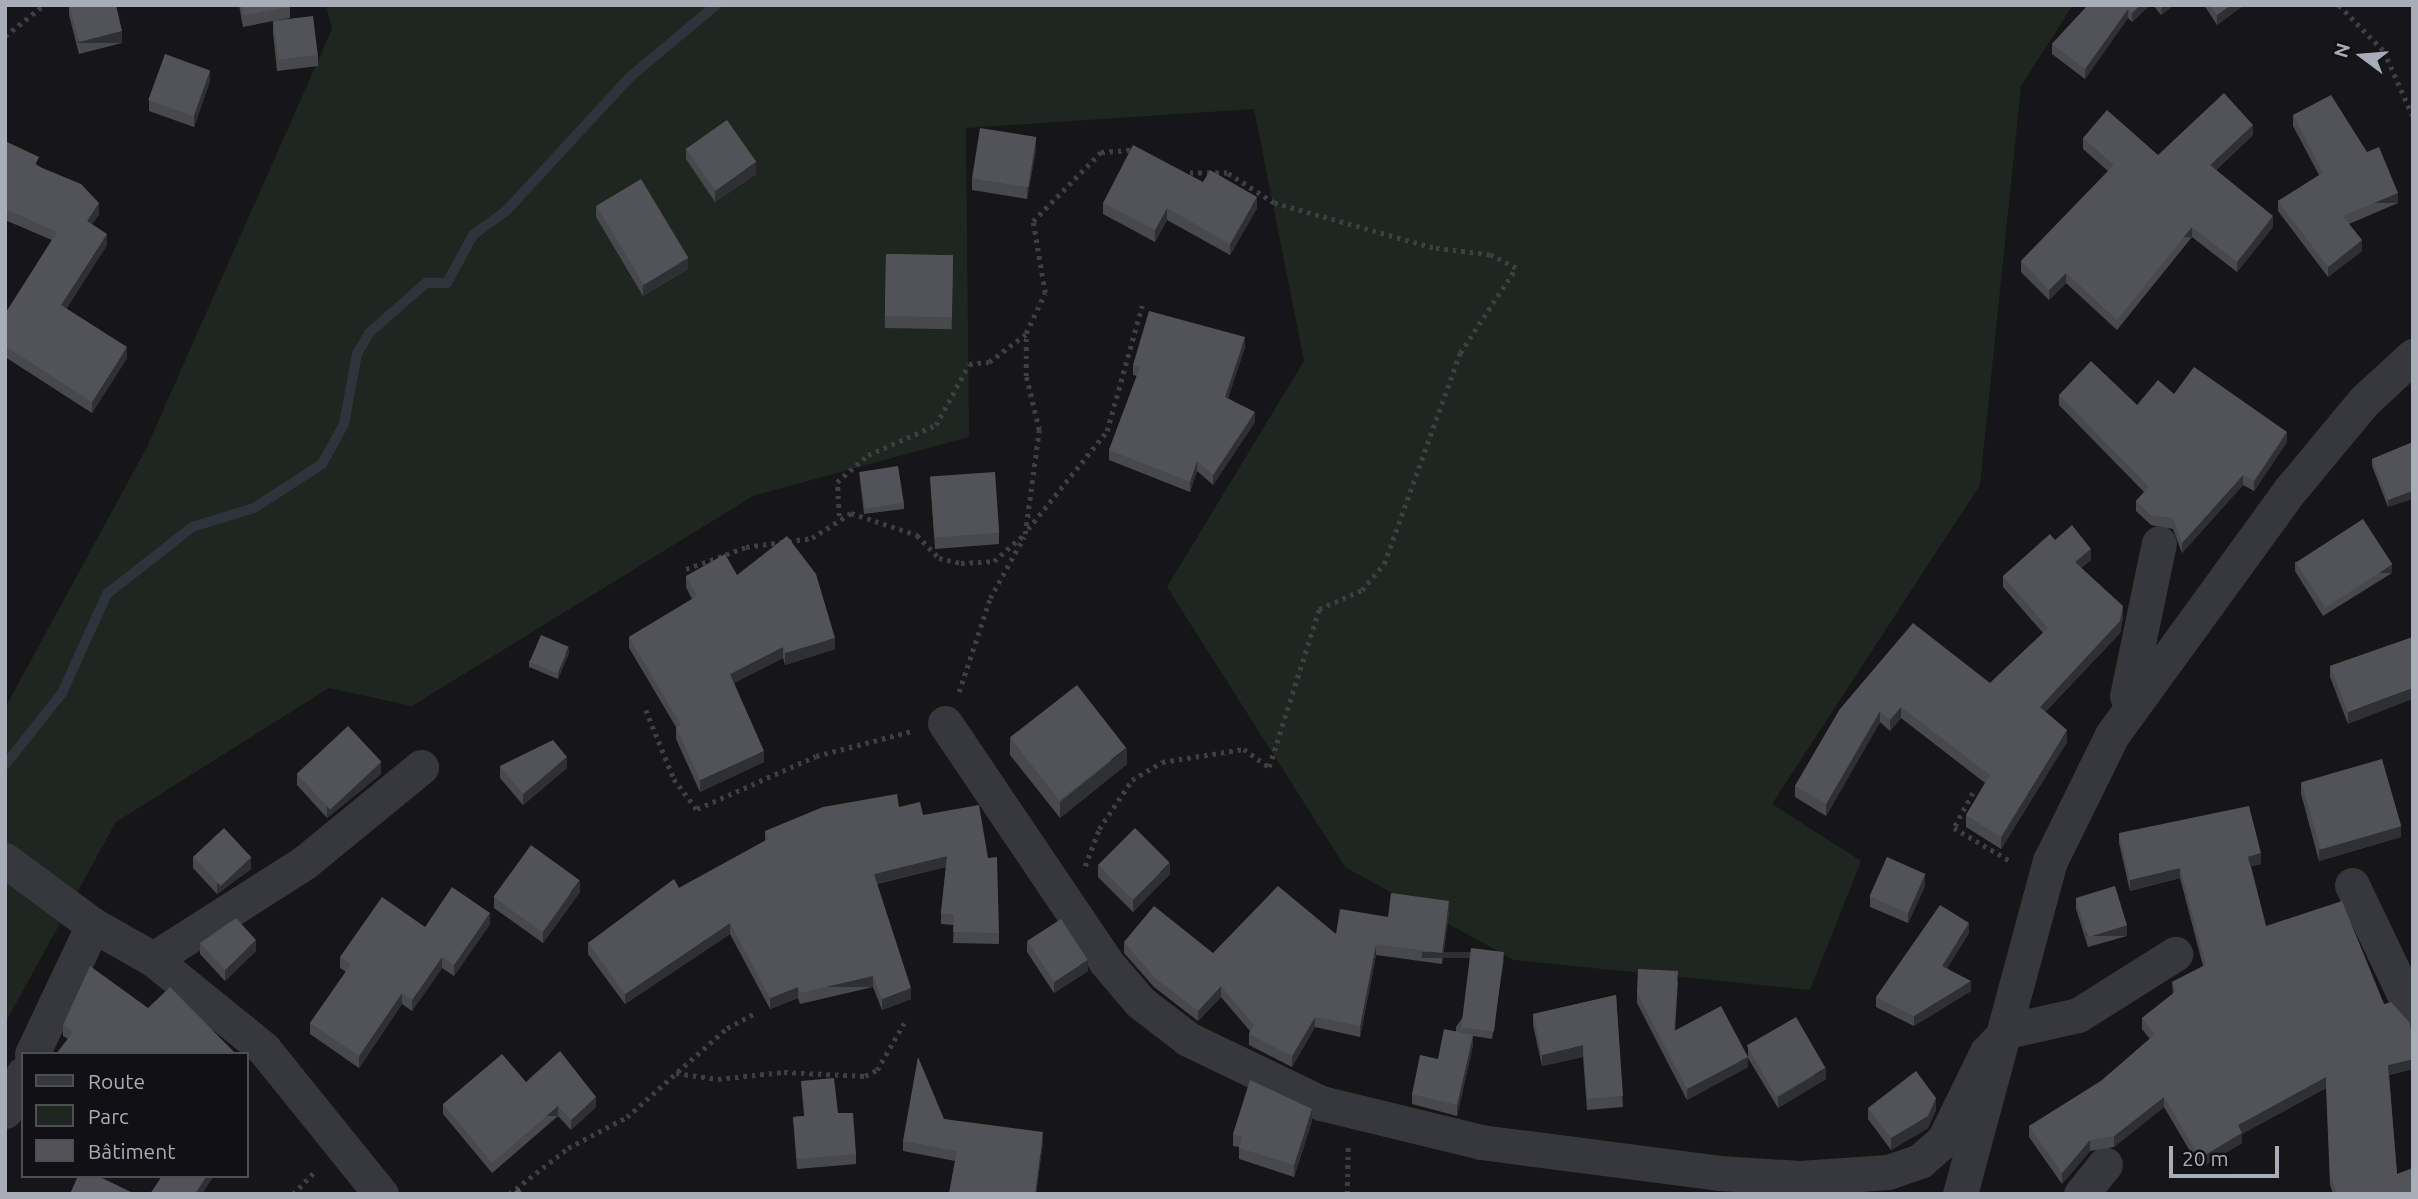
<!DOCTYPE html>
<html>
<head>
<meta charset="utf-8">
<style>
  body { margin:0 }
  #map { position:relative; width:2418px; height:1199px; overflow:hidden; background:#161618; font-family:Ubuntu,sans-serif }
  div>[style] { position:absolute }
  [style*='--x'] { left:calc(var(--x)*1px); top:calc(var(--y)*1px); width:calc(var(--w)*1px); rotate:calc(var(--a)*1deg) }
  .green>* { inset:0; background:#1e261f }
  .stream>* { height:10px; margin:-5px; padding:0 5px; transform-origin:5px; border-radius:5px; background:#2c353c }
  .path>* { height:4.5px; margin-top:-2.25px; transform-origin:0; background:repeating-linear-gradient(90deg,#3d3f44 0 3.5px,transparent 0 8.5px) }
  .minor>* { height:35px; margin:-17.5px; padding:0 17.5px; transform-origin:17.5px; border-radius:17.5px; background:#37383d }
  .wall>* { inset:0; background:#47494d; transform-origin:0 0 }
  .shaded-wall>* { inset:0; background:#2f3033; transform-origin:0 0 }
  .building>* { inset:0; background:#525359; transform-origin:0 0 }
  span { translate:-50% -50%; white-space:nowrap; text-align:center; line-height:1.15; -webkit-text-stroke:6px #111113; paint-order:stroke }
  .frame { position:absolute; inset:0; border:7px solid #a8adb8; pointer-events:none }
  .legend { position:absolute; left:21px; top:1052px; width:228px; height:126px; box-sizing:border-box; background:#111113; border:2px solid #4d4f55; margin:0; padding:9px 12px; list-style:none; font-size:21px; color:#a8adb8 }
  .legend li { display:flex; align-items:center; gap:14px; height:35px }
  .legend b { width:35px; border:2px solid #4d4f55 }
  .north { position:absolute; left:2327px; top:21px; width:70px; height:70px; -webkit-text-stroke:5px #111113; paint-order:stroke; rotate:286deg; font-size:19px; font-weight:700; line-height:28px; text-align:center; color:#a8adb8 }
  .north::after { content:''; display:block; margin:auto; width:24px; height:32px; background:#a8adb8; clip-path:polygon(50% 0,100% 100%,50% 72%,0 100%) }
  .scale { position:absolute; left:2169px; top:1146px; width:110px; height:32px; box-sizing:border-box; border:4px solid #a8adb8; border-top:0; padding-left:9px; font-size:21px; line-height:24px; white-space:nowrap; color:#a8adb8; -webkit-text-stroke:5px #111113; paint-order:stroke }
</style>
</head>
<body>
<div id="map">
  <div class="green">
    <i style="clip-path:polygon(326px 5px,2073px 5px,2021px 86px,1980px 485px,1772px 804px,1861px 861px,1810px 990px,1514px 960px,1345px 867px,1167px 587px,1304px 361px,1254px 109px,966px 128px,969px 437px,753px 496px,412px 706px,329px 688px,116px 822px,5px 1023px,5px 708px,146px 449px,332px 29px)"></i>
  </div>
  <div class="stream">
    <i style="--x:5;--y:765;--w:92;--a:-51.6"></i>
    <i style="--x:62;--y:693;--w:109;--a:-65.6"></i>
    <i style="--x:107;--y:594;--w:108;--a:-38.2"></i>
    <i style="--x:192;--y:527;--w:65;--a:-17"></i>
    <i style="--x:254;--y:508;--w:81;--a:-32.9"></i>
    <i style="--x:322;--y:464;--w:46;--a:-61.2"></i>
    <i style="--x:344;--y:424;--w:71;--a:-79.5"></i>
    <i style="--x:357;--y:354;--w:24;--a:-60"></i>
    <i style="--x:369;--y:333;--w:76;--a:-41.3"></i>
    <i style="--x:426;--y:283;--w:21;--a:0"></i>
    <i style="--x:447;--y:283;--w:55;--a:-61.6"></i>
    <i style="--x:473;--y:235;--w:39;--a:-36"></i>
    <i style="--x:505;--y:212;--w:185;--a:-47.2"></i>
    <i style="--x:631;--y:76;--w:111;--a:-39.9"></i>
  </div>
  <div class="path">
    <i style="--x:2339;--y:5;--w:64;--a:45.6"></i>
    <i style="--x:2384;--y:51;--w:71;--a:66"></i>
    <i style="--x:5;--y:36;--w:50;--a:-38.5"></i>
    <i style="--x:839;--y:516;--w:34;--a:-93"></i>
    <i style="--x:837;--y:482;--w:41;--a:-41.1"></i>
    <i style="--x:868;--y:455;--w:74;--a:-23.8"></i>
    <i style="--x:936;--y:425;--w:69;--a:-61.6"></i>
    <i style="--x:969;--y:364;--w:20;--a:-6"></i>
    <i style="--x:989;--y:362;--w:46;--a:-37.1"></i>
    <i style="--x:1028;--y:529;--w:126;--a:-51.1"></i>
    <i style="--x:1107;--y:431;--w:130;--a:-74.4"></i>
    <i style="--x:686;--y:569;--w:64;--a:-20.1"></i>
    <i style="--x:746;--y:547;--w:67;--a:-7.8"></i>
    <i style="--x:812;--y:538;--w:46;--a:-32.7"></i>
    <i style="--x:851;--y:513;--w:70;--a:18.4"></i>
    <i style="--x:917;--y:535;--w:32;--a:46"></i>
    <i style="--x:939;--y:558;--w:23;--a:13"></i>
    <i style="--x:961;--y:563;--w:33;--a:-3"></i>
    <i style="--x:994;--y:561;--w:41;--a:-41.1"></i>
    <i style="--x:1025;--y:534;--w:105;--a:-82.3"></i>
    <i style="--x:1039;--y:430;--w:56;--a:-103.5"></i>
    <i style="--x:1026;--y:376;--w:43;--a:-90"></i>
    <i style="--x:1026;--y:333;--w:44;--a:-64.6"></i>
    <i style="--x:1045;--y:293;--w:73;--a:-99.5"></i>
    <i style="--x:1033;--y:221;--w:97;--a:-45.4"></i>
    <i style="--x:1101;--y:152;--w:32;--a:-4"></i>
    <i style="--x:959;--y:692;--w:99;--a:-71.7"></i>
    <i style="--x:990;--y:598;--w:70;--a:-60.9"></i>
    <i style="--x:646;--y:710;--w:74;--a:67.9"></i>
    <i style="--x:674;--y:779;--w:38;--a:53"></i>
    <i style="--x:697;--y:809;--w:130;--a:-24"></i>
    <i style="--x:816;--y:756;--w:99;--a:-14.6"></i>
    <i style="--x:1973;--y:793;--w:40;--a:118"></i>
    <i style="--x:1954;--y:828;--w:67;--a:30.4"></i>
    <i style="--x:1085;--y:866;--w:40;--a:-69"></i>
    <i style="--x:1099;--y:829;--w:59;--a:-56"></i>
    <i style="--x:1132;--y:780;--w:35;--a:-31"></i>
    <i style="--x:1162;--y:762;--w:83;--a:-9"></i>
    <i style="--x:1244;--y:749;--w:31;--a:36"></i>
    <i style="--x:1269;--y:767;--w:166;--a:-72.4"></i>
    <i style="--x:1319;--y:609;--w:47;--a:-23.8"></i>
    <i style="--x:1362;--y:590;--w:34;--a:-50"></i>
    <i style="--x:1384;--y:564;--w:224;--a:-70.2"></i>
    <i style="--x:1460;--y:353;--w:102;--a:-56.6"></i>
    <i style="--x:1516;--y:268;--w:29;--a:-153"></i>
    <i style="--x:1490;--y:255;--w:57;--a:-173"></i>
    <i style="--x:1433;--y:248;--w:165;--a:-164.2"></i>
    <i style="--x:1274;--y:203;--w:56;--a:-147.4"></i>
    <i style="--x:1227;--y:173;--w:41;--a:180"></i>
    <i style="--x:676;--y:1073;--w:42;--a:8.1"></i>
    <i style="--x:718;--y:1079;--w:66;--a:-6.1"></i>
    <i style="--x:784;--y:1072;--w:81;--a:2.8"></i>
    <i style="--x:865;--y:1076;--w:13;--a:-27"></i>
    <i style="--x:877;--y:1070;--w:54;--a:-60.1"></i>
    <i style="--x:293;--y:1194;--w:33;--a:-46"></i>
    <i style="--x:509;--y:1194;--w:75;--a:-37.9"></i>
    <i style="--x:568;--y:1148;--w:67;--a:-27.7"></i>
    <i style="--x:627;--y:1117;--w:134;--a:-41.7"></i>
    <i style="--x:727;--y:1028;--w:32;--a:-28"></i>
    <i style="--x:1347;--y:1194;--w:48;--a:-88.8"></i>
  </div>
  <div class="minor">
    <i style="--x:2127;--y:696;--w:156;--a:-78.2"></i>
    <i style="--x:945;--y:723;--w:288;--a:56"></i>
    <i style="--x:1106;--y:962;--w:52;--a:49.6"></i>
    <i style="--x:1140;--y:1002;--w:61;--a:37.6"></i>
    <i style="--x:1188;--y:1039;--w:148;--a:25.7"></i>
    <i style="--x:1321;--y:1103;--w:165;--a:13.7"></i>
    <i style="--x:1481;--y:1142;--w:240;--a:7.4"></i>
    <i style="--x:1719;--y:1173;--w:81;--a:3.5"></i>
    <i style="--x:1800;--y:1178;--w:88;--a:-3.9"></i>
    <i style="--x:1888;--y:1172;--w:34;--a:-19"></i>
    <i style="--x:1920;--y:1161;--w:32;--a:-41"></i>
    <i style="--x:1944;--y:1140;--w:98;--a:-64"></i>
    <i style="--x:1987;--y:1052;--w:29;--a:-46"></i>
    <i style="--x:2007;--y:1031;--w:73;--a:-12.7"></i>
    <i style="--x:2078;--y:1015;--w:115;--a:-32.2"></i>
    <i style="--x:5;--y:860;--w:109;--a:36.5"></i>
    <i style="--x:93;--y:925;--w:69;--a:29.5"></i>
    <i style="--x:153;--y:959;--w:141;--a:39"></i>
    <i style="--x:263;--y:1048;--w:188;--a:51.1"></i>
    <i style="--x:2352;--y:885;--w:142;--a:64.5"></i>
    <i style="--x:153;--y:959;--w:180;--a:-32.5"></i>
    <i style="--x:305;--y:862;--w:150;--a:-39.3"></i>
    <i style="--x:32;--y:1054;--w:143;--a:-64.7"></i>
    <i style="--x:5;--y:1111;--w:41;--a:-64.1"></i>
    <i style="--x:1960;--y:1194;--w:345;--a:-74.9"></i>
    <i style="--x:2050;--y:861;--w:140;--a:-63.8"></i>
    <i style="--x:2112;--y:735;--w:304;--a:-54"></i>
    <i style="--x:2291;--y:489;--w:114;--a:-50.3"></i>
    <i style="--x:2364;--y:401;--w:67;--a:-42.6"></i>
    <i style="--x:2081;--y:1194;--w:38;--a:-51"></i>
  </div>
  <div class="wall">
    <i style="clip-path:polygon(69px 5px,122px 43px,79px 54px,69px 15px)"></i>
    <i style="clip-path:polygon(239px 5px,290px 5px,290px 18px,273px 21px,318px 55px,318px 66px,277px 71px,273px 33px,273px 21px,243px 27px)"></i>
    <i style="clip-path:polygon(2088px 5px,2150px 5px,2132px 22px,2128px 18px,2085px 79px,2052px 54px,2052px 44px)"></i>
    <i style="clip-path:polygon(2153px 5px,2174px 5px,2161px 15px)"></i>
    <i style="clip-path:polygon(2204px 5px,2244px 5px,2217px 25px)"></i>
    <i style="clip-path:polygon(210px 81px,194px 127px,149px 111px,149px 100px)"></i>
    <i style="clip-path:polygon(2293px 115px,2398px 203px,2349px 224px,2362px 251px,2328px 277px,2278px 211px,2278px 201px,2319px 175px,2293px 126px)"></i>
    <i style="clip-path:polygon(2253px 135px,2216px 170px,2273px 227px,2237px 272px,2192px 237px,2117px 330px,2066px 283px,2049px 300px,2021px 272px,2021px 261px,2108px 171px,2083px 149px,2083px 138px,2158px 155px)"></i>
    <i style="clip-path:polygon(5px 141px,39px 166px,99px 214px,92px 224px,107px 245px,66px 309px,127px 358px,92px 413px,5px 357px,5px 314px,52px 240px,5px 220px)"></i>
    <i style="clip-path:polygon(686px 148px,756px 174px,715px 202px,686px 159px)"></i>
    <i style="clip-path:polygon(1036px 149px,1027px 199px,972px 190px,972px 178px)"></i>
    <i style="clip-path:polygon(1203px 182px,1257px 208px,1230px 255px,1167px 220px,1155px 242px,1103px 214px,1103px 203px)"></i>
    <i style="clip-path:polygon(596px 206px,688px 269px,643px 296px,596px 217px)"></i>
    <i style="left:886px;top:254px;width:67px;height:74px;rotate:1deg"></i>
    <i style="clip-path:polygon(1245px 347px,1228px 398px,1255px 422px,1213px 485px,1197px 471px,1190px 492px,1109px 460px,1109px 450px,1137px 376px,1133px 375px,1133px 365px)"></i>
    <i style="clip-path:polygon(2174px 394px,2287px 442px,2254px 491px,2243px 485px,2182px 553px,2173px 529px,2151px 525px,2136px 511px,2136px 501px,2144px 492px,2059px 405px,2059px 395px,2137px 405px)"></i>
    <i style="clip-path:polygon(2413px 442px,2388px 507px,2372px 466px,2372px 459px)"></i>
    <i style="clip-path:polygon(859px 472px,904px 503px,904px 509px,864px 514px)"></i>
    <i style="clip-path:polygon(930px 477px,999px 533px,999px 544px,935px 549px)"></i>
    <i style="clip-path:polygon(2055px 540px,2091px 560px,2081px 568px,2123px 617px,2120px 633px,2045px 712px,2067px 742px,2001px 849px,1966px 827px,1966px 815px,1985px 783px,1901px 718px,1890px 731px,1880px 722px,1826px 816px,1795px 797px,1795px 786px,1840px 709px,1990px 683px,2043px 633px,2003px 587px,2003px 576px)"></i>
    <i style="clip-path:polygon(2295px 562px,2392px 573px,2323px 616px,2295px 571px)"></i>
    <i style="clip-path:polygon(737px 575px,835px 649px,785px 665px,783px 658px,734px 683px,764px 762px,700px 792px,676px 739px,676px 727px,629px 648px,629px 637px,692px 599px,686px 587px,686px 576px)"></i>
    <i style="clip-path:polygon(2413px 637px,2348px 724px,2330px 677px,2330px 666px)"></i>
    <i style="clip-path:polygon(569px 653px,558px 679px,529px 667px,529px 661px)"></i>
    <i style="clip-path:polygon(1010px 738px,1127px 764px,1060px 818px,1010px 755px)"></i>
    <i style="clip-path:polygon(500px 766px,567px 768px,523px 805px,500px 778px)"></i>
    <i style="clip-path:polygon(297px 774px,381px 774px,327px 818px,297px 785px)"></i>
    <i style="clip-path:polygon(2301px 783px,2401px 837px,2319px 861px,2301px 794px)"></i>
    <i style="clip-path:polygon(899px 807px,923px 815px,999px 933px,999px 944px,953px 943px,954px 925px,941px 924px,941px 913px,946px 867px,877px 884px,911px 999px,882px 1010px,873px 987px,800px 1004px,798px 998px,770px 1009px,730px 934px,625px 1004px,588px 954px,588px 943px,679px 888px,765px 841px,765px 831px)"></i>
    <i style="clip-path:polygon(2119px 833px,2261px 864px,2251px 866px,2266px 926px,2384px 1004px,2413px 1036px,2413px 1069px,2389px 1075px,2397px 1174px,2413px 1194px,2333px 1194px,2330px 1185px,2326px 1088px,2242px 1134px,2242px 1143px,2200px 1168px,2164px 1107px,2114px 1147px,2090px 1151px,2062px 1184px,2029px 1137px,2029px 1126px,2101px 1081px,2150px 1039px,2142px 1029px,2142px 1018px,2173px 994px,2172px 982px,2203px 966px,2180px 878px,2130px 891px,2119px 843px)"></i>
    <i style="clip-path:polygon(193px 857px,251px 869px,217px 894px,193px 868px)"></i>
    <i style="clip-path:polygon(1098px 865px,1170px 874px,1133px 912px,1098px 877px)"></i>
    <i style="clip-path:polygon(1925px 886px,1908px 923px,1870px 907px,1870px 896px)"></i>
    <i style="clip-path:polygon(580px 892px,543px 943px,494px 908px,494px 897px)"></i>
    <i style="clip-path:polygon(2076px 898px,2127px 936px,2088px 947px,2076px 909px)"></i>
    <i style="clip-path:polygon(1449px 912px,1442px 964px,1376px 955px,1360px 1037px,1315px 1027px,1292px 1067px,1249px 1045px,1249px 1034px,1250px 1031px,1221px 997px,1198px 1021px,1154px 987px,1124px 953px,1124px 942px,1213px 953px,1336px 934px,1388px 917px)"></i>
    <i style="clip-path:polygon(490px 924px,454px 976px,442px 968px,412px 1011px,402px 1004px,359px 1068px,310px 1034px,310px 1023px,346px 972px,340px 968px,340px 957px,425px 927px)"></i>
    <i style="clip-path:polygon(1969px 933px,1947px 968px,1971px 991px,1914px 1026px,1876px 1007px,1876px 997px)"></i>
    <i style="clip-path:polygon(1027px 941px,1088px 971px,1054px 993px,1027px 952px)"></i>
    <i style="clip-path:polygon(200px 943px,256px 951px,225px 981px,200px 954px)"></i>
    <i style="clip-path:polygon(1504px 958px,1492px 1039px,1473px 1036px,1473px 1045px,1457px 1116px,1412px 1104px,1412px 1094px,1438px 1059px,1456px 1031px,1456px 1027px)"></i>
    <i style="clip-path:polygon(1678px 981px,1675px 1031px,1748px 1067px,1687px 1100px,1637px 1003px,1637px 993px)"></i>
    <i style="clip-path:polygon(1616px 995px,1623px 1107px,1587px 1110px,1583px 1057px,1542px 1066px,1533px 1025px,1533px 1014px)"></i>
    <i style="clip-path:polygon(148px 1008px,68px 1039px,63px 1036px,63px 1025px)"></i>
    <i style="clip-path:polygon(1748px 1047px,1826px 1079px,1778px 1108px,1748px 1058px)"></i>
    <i style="clip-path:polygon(801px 1081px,838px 1113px,856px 1154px,856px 1164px,797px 1169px,793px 1117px,804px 1116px)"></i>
    <i style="clip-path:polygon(443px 1104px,596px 1107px,571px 1130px,558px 1116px,492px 1173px,443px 1114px)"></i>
    <i style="clip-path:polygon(1868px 1108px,1936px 1110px,1928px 1128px,1891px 1150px,1868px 1119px)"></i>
    <i style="clip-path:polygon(944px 1119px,1043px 1142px,1036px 1194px,949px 1194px,955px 1161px,903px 1151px,903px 1141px)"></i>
    <i style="clip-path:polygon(1312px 1121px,1294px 1177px,1239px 1159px,1239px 1147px,1233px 1146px,1233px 1134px)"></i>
  </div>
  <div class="shaded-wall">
    <i style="clip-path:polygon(2140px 5px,2150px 5px,2132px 22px,2132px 13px)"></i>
    <i style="clip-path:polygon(2162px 5px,2174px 5px,2161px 15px)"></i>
    <i style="clip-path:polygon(2231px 5px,2244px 5px,2217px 25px,2217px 15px)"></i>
    <i style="clip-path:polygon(2128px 9px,2128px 18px,2085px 79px,2085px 69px)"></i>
    <i style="left:122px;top:31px;width:12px;height:44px;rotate:90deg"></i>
    <i style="clip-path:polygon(210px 70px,210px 81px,194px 127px,194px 116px)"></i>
    <i style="clip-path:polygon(2253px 125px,2253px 135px,2210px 175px,2210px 165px)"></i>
    <i style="clip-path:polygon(1036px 137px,1036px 149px,1027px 199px,1027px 187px)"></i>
    <i style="clip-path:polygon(756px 162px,756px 174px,715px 202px,715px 191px)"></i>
    <i style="left:2398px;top:193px;width:10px;height:60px;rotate:90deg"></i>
    <i style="clip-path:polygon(1257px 197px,1257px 208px,1230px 255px,1230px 244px)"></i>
    <i style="clip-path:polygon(99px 203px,99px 214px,87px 231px,87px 221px)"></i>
    <i style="clip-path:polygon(1167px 208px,1167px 220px,1155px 242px,1155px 230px)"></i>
    <i style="clip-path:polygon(2273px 216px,2273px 227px,2237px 272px,2237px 262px)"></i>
    <i style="left:2192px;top:227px;width:10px;height:119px;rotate:90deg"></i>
    <i style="clip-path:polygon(107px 234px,107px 245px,61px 316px,61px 305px)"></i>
    <i style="clip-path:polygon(2362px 240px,2362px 251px,2328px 277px,2328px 267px)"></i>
    <i style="clip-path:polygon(688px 258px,688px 269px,643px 296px,643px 285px)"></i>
    <i style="clip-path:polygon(2066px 273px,2066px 283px,2049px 300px,2049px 290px)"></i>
    <i style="clip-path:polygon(1245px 337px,1245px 347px,1225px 407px,1225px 397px)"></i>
    <i style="clip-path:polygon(127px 347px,127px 358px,92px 413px,92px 402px)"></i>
    <i style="clip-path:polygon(1255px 412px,1255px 422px,1213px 485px,1213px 475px)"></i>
    <i style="clip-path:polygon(2287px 432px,2287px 442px,2254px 491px,2254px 481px)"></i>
    <i style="clip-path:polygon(1197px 461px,1197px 471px,1190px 492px,1190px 482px)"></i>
    <i style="clip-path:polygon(2243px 475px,2243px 485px,2182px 553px,2182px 543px)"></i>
    <i style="clip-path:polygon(2413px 491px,2413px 499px,2388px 507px,2388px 500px)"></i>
    <i style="clip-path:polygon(2091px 549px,2091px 560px,2075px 573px,2075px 562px)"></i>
    <i style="left:2392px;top:564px;width:9px;height:81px;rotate:90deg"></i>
    <i style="clip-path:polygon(2123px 606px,2123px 617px,2120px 633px,2040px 718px,2040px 707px)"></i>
    <i style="clip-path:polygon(835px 638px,835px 649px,785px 665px,785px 653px)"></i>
    <i style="clip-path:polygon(569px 647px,569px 653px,558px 679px,558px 673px)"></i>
    <i style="clip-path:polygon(783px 647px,783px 658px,730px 685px,730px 674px)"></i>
    <i style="clip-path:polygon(2413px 688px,2413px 699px,2348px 724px,2348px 712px)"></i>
    <i style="clip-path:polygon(1901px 707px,1901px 718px,1890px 731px,1890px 720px)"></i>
    <i style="clip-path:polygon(1880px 711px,1880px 722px,1826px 816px,1826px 804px)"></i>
    <i style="clip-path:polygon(2067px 730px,2067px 742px,2001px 849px,2001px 837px)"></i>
    <i style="clip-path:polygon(1127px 748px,1127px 764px,1060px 818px,1060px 802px)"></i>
    <i style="clip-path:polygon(764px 751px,764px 762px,700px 792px,700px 780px)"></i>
    <i style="clip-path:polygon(567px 757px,567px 768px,523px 805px,523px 794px)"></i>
    <i style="clip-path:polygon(381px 762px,381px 774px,327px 818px,327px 806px)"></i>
    <i style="clip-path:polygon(2401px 826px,2401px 837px,2319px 861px,2319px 849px)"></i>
    <i style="clip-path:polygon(2261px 853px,2261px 864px,2248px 867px,2248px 857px)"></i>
    <i style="clip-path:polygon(947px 856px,947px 867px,874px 884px,874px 874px)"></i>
    <i style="clip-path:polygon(251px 857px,251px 869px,217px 894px,217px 883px)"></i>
    <i style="clip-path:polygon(1170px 863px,1170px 874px,1133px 912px,1133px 900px)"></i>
    <i style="clip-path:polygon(2180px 868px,2180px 878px,2130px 891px,2130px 880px)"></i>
    <i style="clip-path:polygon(1925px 874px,1925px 886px,1908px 923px,1908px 912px)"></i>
    <i style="clip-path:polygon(580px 880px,580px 892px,543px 943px,543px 932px)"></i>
    <i style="clip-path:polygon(1449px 901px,1449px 912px,1442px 964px,1442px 953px)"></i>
    <i style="clip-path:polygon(490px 913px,490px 924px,454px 976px,454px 965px)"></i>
    <i style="clip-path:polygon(730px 923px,730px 934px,625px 1004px,625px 994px)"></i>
    <i style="clip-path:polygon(1969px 923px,1969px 933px,1942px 976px,1942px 966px)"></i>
    <i style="left:2127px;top:925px;width:11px;height:41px;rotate:90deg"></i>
    <i style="clip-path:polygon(256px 940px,256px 951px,225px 981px,225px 970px)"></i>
    <i style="clip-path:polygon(1376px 944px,1376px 955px,1360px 1037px,1360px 1026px)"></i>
    <i style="left:1504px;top:952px;width:6px;height:82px;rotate:90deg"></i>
    <i style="clip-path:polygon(442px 957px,442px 968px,412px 1011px,412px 1000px)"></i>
    <i style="clip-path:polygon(1088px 960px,1088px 971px,1054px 993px,1054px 982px)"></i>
    <i style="left:873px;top:976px;width:11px;height:75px;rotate:90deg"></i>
    <i style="clip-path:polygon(1971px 981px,1971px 991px,1914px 1026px,1914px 1016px)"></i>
    <i style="clip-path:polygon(1221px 986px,1221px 997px,1198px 1021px,1198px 1011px)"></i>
    <i style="clip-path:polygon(798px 987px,798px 998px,770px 1009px,770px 998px)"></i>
    <i style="clip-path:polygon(911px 988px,911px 999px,882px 1010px,882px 999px)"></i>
    <i style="clip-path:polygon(402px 993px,402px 1004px,359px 1068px,359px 1056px)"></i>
    <i style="clip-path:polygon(1315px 1017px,1315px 1027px,1292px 1067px,1292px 1056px)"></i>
    <i style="clip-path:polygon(1473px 1035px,1473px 1045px,1457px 1116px,1457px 1105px)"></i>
    <i style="clip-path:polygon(1583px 1045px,1583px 1057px,1542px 1066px,1542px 1055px)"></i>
    <i style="clip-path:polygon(1748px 1057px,1748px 1067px,1687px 1100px,1687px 1089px)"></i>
    <i style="clip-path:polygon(2413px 1059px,2413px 1069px,2388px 1075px,2388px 1065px)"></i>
    <i style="clip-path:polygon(248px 1066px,248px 1077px,247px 1078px,247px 1067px)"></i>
    <i style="clip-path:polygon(1826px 1068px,1826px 1079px,1778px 1108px,1778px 1097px)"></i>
    <i style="clip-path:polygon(2326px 1077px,2326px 1088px,2242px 1134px,2242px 1143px,2200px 1168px,2200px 1158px,2238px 1125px)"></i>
    <i style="clip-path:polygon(596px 1097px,596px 1107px,571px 1130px,571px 1120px)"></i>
    <i style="clip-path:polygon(2164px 1097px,2164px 1107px,2114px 1147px,2114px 1136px)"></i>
    <i style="clip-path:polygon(1936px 1098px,1936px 1110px,1928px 1128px,1891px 1150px,1891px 1138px)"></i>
    <i style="left:558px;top:1106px;width:10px;height:87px;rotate:90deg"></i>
    <i style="clip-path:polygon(1312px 1109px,1312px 1121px,1294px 1177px,1294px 1165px)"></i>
    <i style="clip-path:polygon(1043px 1132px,1043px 1142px,1036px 1194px,1035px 1194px)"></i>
    <i style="clip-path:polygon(2090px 1140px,2090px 1151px,2062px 1184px,2062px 1173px)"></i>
    <i style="clip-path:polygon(207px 1176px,214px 1176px,202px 1194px,195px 1194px)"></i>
  </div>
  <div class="building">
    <i style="clip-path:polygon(69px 5px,116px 5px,122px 31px,79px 42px)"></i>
    <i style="clip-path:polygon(242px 5px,290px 5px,290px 7px,243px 15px)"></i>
    <i style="clip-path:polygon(2088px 5px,2140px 5px,2132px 13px,2128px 9px,2085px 69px,2052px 44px)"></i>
    <i style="clip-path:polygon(2210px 5px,2231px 5px,2217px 15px)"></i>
    <i style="left:313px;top:16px;width:39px;height:40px;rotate:83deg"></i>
    <i style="left:165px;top:54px;width:48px;height:49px;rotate:20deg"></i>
    <i style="clip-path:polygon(2224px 93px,2253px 125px,2210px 165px,2273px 216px,2237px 262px,2192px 227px,2117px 320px,2066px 273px,2049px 290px,2021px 261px,2114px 165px,2083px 138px,2107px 110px,2158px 155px)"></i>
    <i style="clip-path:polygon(2331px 95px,2367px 152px,2379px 147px,2398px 193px,2343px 216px,2362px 240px,2328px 267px,2278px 201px,2323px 173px,2293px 115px)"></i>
    <i style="left:727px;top:120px;width:51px;height:50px;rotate:55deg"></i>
    <i style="left:980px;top:128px;width:57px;height:51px;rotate:9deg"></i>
    <i style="clip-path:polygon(5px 141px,39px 157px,35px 165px,81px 184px,99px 203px,87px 221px,107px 234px,61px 305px,127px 347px,92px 402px,5px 346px,5px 314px,57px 232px,5px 209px)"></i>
    <i style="clip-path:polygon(1133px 145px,1203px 182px,1210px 170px,1257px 197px,1230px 244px,1167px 208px,1155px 230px,1103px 203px)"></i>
    <i style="left:641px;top:179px;width:92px;height:52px;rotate:59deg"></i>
    <i style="left:886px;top:254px;width:67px;height:62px;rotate:1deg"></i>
    <i style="clip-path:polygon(1149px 311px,1245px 337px,1225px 397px,1255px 412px,1213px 475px,1197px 461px,1190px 482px,1109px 450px,1140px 367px,1133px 365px)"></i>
    <i style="clip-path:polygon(2091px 361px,2137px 405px,2158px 380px,2174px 394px,2194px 367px,2287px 432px,2254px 481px,2243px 475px,2182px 543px,2173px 518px,2151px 515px,2136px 501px,2149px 487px,2059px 395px)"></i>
    <i style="clip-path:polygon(2413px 442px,2413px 491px,2388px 500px,2372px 459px)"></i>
    <i style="left:898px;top:466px;width:37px;height:39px;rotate:81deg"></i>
    <i style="left:995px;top:472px;width:61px;height:65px;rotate:86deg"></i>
    <i style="left:2363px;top:519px;width:54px;height:80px;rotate:57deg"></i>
    <i style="clip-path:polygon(2072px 525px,2091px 549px,2075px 562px,2123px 606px,2120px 621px,2040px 707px,2067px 730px,2001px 837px,1966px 815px,1990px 775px,1901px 707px,1890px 720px,1880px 711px,1826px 804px,1795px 786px,1840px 709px,1913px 623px,1990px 683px,2048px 628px,2003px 576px,2050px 534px,2055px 540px)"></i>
    <i style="clip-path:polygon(787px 536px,816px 574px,835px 638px,785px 653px,783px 647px,730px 674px,764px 751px,700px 780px,676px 727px,681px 725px,629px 637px,697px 596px,686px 576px,725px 554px,737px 575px)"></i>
    <i style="left:541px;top:635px;width:30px;height:29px;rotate:23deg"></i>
    <i style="clip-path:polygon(2413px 637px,2413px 688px,2348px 712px,2330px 666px)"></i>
    <i style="left:1077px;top:685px;width:80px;height:85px;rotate:52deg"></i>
    <i style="left:348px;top:726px;width:49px;height:70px;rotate:47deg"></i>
    <i style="clip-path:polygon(553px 740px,567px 757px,523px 794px,500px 766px)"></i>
    <i style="left:2382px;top:759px;width:70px;height:84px;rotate:74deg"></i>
    <i style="clip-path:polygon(897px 794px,899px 807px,920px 802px,923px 815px,979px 805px,988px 858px,997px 857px,999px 933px,953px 932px,954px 915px,941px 913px,947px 856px,874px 874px,911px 988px,882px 999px,873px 976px,800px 993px,798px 987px,770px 998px,730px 923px,625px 994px,588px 943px,674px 879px,679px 888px,768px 839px,765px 831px,823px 807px)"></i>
    <i style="clip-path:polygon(2249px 806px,2261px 853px,2248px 857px,2266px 926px,2342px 901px,2384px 1004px,2391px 1002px,2409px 1022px,2413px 1036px,2413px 1059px,2388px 1065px,2397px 1174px,2413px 1168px,2413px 1194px,2337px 1194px,2330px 1175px,2326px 1077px,2238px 1125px,2242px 1133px,2200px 1158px,2164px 1097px,2114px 1136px,2090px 1140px,2062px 1173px,2029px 1126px,2101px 1081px,2155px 1034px,2142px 1018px,2176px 991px,2172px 982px,2206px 965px,2180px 868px,2130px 880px,2119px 833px)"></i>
    <i style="left:224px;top:828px;width:40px;height:42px;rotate:47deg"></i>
    <i style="left:1135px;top:828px;width:49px;height:52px;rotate:45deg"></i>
    <i style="left:531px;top:845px;width:60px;height:64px;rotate:36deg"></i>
    <i style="left:1887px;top:857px;width:42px;height:43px;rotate:24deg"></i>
    <i style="clip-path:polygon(1278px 886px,1336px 934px,1340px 909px,1388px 917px,1391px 893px,1449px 901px,1442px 953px,1376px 944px,1360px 1026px,1315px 1017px,1292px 1056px,1249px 1034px,1254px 1025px,1221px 986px,1198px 1011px,1154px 977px,1124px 942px,1154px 906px,1213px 953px)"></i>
    <i style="left:2115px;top:886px;width:41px;height:41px;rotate:73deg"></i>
    <i style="clip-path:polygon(452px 887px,490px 913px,454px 965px,442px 957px,412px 1000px,402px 993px,359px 1056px,310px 1023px,351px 964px,340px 957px,382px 897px,425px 927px)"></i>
    <i style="clip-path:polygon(1940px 905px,1969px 923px,1942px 966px,1971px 981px,1914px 1016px,1876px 997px)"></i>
    <i style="clip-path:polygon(236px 918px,256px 940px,225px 970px,200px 943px)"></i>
    <i style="left:1061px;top:919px;width:49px;height:40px;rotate:57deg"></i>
    <i style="left:1471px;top:948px;width:33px;height:80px;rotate:7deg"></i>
    <i style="clip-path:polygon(90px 966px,148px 1008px,170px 987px,236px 1054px,56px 1054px,73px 1032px,63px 1025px)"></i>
    <i style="clip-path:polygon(1638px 969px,1678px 971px,1674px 1031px,1721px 1006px,1748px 1057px,1687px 1089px,1637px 993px)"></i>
    <i style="clip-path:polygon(1616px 995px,1623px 1096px,1587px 1099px,1583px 1045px,1542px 1055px,1533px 1014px)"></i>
    <i style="left:1796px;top:1017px;width:59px;height:57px;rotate:60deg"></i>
    <i style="clip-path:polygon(1444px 1029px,1473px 1035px,1457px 1105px,1412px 1094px,1420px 1055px,1438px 1059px)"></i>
    <i style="clip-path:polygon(560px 1051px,596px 1097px,571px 1120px,558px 1106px,492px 1163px,443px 1104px,502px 1054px,526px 1082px)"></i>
    <i style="clip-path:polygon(918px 1057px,944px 1119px,1043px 1132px,1035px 1194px,949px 1194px,957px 1151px,903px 1141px)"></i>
    <i style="clip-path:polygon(1916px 1071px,1936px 1098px,1928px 1116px,1891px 1138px,1868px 1108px)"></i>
    <i style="clip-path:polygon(834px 1078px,838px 1113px,853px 1113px,856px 1154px,797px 1159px,793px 1117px,805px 1116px,801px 1081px)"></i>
    <i style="clip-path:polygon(1250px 1080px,1312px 1109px,1294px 1165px,1239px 1148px,1242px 1137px,1233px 1134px)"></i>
    <i style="clip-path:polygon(78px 1176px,98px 1176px,135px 1194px,70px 1194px)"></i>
    <i style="clip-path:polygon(162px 1176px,207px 1176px,195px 1194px,150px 1194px)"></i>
    <i style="clip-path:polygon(519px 1188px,523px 1194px,511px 1194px)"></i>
  </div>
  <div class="frame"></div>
  <ul class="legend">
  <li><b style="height:9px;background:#37383d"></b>Route</li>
  <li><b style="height:19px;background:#1e261f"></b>Parc</li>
  <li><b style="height:19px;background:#525359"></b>Bâtiment</li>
  </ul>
  <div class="north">N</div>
  <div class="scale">20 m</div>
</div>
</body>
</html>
